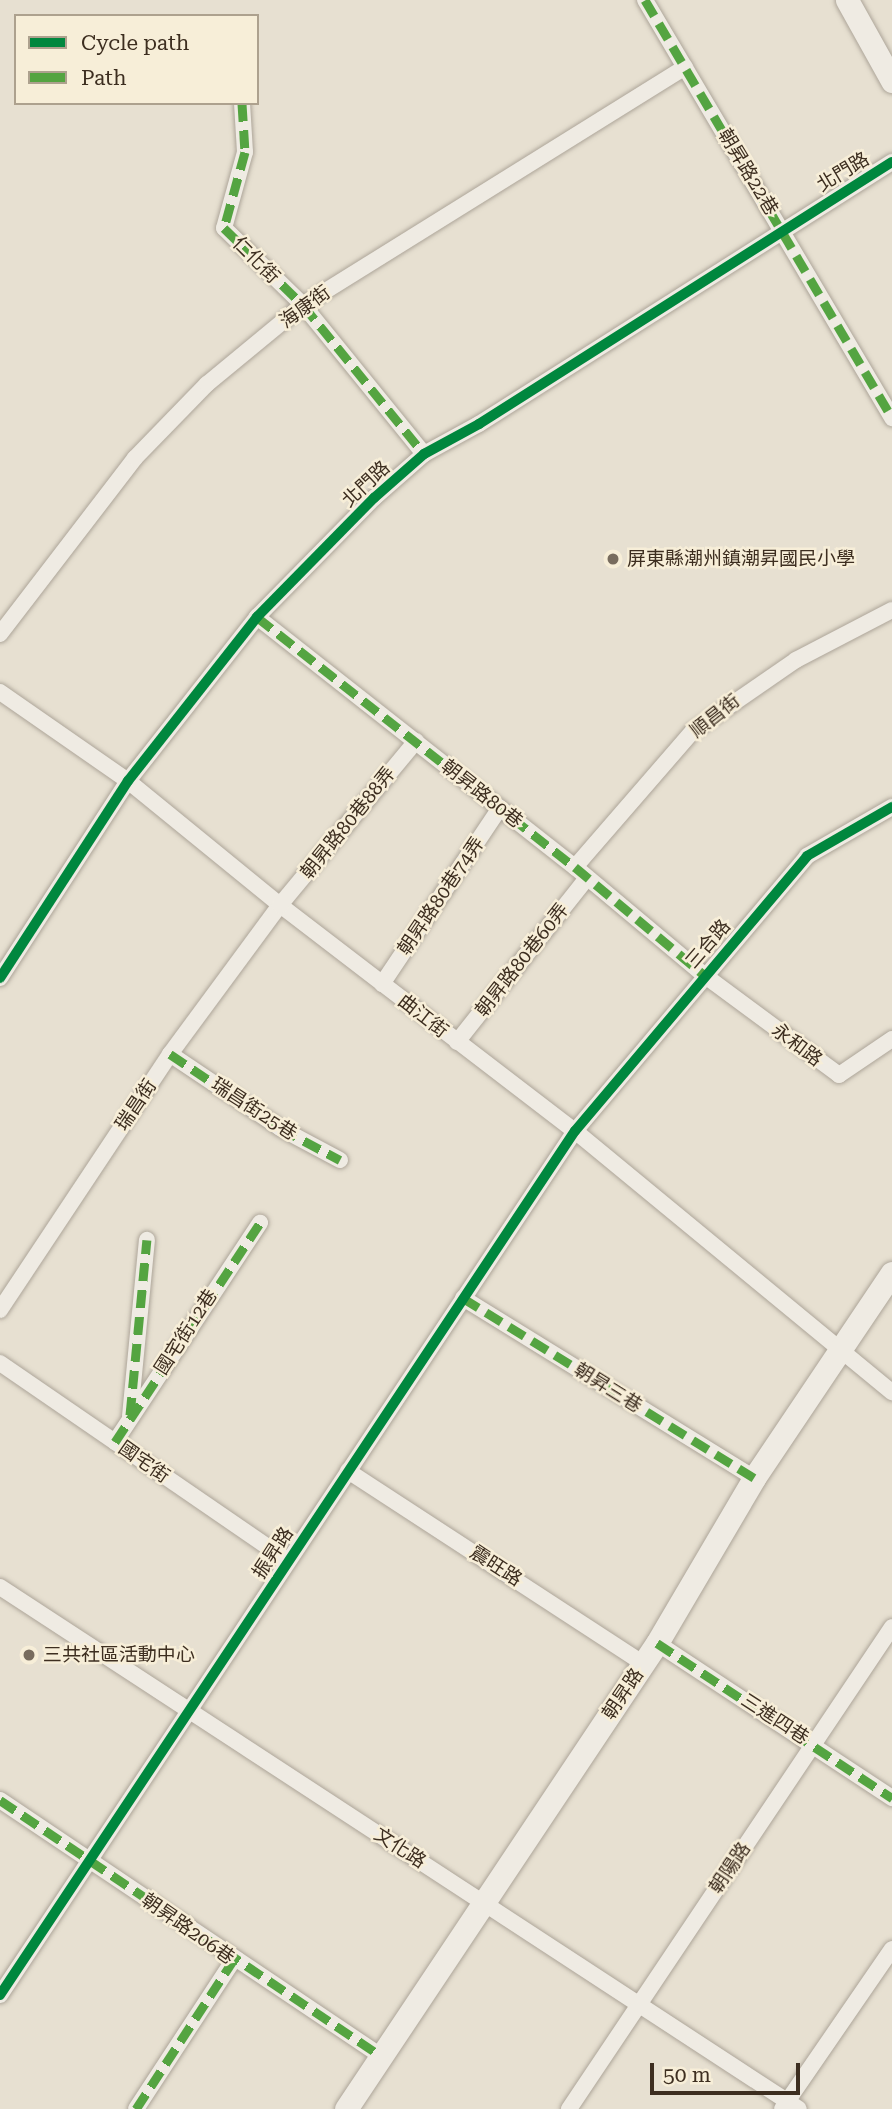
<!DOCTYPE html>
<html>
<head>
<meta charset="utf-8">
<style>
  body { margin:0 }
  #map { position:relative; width:892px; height:2109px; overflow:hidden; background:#e7e0d1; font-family:"Roboto Serif","Noto Sans TC",serif }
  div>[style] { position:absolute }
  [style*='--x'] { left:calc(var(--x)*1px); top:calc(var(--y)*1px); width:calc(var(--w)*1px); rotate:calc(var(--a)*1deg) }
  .roads { filter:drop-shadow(0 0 2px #ada599) drop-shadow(0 0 2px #ada599) }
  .street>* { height:16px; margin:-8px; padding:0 8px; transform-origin:8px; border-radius:8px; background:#efebe3 }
  .secondary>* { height:23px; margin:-11.5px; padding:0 11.5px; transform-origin:11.5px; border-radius:11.5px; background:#efebe3 }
  .quiet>* { height:9px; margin-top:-4.5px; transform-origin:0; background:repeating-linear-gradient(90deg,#54a441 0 18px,transparent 0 27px) }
  .cycleway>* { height:10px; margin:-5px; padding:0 5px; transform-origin:5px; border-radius:5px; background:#00873e }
  .dots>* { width:19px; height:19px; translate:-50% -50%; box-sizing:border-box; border:4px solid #f7eed8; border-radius:50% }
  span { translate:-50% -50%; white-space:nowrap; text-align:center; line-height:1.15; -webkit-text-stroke:5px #f7eed8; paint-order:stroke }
  .street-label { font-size:19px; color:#3d2e20 }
  .poi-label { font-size:19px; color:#3d2e20 }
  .left { translate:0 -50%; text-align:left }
  .legend { position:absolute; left:14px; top:14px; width:245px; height:91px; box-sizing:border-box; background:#f7eed8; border:2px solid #ada18e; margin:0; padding:9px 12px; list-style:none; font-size:21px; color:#3d2e20 }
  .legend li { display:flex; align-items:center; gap:14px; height:35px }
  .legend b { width:35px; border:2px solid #ada18e }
  .scale { position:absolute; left:650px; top:2063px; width:150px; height:32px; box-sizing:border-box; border:4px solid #3d2e20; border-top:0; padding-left:9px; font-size:21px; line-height:24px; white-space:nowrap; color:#3d2e20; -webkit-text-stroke:5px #f7eed8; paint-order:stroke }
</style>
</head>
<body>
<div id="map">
  <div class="roads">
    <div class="street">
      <i style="--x:645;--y:0;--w:486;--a:59.4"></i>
      <i style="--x:242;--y:103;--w:49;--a:86.5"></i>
      <i style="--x:245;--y:152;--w:79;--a:105.4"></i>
      <i style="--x:224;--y:228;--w:110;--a:44.3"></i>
      <i style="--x:303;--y:305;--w:192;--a:50.9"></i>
      <i style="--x:257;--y:617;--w:405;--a:38.2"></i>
      <i style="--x:575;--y:867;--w:168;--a:39.9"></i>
      <i style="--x:704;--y:975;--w:168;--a:36.5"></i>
      <i style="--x:839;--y:1075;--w:64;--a:-34.2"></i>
      <i style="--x:0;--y:634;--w:222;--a:-52.5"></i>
      <i style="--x:135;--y:458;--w:103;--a:-45.8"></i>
      <i style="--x:207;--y:384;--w:124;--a:-39.5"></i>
      <i style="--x:303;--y:305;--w:450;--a:-31.9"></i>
      <i style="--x:0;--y:692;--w:156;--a:34.8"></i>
      <i style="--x:128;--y:781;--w:196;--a:39.2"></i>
      <i style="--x:280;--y:905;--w:372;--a:37.5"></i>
      <i style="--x:575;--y:1131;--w:411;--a:39.5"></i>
      <i style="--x:575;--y:867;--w:180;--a:-49.1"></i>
      <i style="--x:693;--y:731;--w:125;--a:-34.6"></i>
      <i style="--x:796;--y:660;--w:108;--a:-27.5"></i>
      <i style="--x:0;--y:978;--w:235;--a:-57"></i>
      <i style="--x:128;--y:781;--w:209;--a:-51.8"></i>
      <i style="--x:257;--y:617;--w:167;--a:-45.5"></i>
      <i style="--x:374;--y:498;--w:67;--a:-41.3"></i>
      <i style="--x:424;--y:454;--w:63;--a:-28.6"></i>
      <i style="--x:479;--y:424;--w:489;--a:-32.4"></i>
      <i style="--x:382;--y:984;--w:212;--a:-56.2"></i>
      <i style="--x:457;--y:1042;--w:209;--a:-51.6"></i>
      <i style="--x:170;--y:1054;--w:133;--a:33.9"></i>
      <i style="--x:280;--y:1128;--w:68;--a:28.1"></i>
      <i style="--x:463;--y:1298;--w:342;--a:31.7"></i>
      <i style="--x:0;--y:1310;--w:307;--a:-56.4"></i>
      <i style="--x:170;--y:1054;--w:185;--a:-53.6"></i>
      <i style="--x:280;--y:905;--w:213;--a:-50.3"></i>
      <i style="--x:0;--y:1363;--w:349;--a:34.5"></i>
      <i style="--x:130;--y:1416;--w:177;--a:-84.5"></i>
      <i style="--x:115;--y:1442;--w:263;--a:-56.5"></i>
      <i style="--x:348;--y:1471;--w:352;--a:33.1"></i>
      <i style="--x:0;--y:1587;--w:954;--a:33.16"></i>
      <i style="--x:657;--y:1643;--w:282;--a:33.4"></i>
      <i style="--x:0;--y:1800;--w:457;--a:33.9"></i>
      <i style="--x:0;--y:1995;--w:1038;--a:-56.36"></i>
      <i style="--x:575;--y:1131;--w:360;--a:-49.8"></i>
      <i style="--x:807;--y:856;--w:98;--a:-30"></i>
      <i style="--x:136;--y:2109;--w:177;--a:-56.8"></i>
      <i style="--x:569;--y:2109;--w:580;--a:-56.17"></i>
      <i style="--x:782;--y:2109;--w:194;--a:-55.5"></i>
    </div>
    <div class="secondary">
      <i style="--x:847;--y:0;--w:93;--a:60.9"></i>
      <i style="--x:346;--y:2109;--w:560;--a:-56.28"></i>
      <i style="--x:657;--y:1643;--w:191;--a:-59.5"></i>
      <i style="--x:754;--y:1478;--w:247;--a:-56.1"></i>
    </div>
  </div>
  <div class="quiet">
    <i style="--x:645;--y:0;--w:486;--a:59.4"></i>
    <i style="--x:242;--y:103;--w:49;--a:86.5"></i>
    <i style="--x:245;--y:152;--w:79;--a:105.4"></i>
    <i style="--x:224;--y:228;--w:110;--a:44.3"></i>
    <i style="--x:303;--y:305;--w:192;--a:50.9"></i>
    <i style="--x:257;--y:617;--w:405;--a:38.2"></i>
    <i style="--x:575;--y:867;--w:168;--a:39.9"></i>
    <i style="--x:170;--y:1054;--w:133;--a:33.9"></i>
    <i style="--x:280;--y:1128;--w:68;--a:28.1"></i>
    <i style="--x:463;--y:1298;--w:342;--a:31.7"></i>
    <i style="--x:130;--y:1415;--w:176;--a:-84.5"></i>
    <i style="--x:115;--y:1442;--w:263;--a:-56.5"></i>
    <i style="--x:657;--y:1643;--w:282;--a:33.4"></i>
    <i style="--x:0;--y:1800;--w:457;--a:33.9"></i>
    <i style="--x:136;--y:2109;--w:177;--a:-56.8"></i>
  </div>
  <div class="cycleway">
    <i style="--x:0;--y:978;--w:235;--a:-57"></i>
    <i style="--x:128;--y:781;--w:209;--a:-51.8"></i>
    <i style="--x:257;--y:617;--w:167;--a:-45.5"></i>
    <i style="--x:374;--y:498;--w:67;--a:-41.3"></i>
    <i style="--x:424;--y:454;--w:63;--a:-28.6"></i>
    <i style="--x:479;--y:424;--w:489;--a:-32.4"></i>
    <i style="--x:0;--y:1995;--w:1038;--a:-56.36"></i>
    <i style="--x:575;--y:1131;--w:360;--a:-49.8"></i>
    <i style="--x:807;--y:856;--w:98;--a:-30"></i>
  </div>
  <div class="dots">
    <i style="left:613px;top:559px;background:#786c5e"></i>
    <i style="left:29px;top:1655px;background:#786c5e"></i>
  </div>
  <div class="street-label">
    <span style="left:748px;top:172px;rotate:59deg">朝昇路22巷</span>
    <span style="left:843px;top:172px;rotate:-31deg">北門路</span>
    <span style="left:256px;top:260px;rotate:45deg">仁化街</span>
    <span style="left:305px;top:307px;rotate:-36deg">海康街</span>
    <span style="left:366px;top:484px;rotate:-43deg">北門路</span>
    <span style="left:715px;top:716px;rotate:-38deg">順昌街</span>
    <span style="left:482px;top:794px;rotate:38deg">朝昇路80巷</span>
    <span style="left:348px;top:823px;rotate:-51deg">朝昇路80巷88弄</span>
    <span style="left:441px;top:896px;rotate:-56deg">朝昇路80巷74弄</span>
    <span style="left:708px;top:944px;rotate:-49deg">三合路</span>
    <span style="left:522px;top:960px;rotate:-52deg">朝昇路80巷60弄</span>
    <span style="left:423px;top:1016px;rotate:38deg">曲江街</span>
    <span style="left:797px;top:1045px;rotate:37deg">永和路</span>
    <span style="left:136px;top:1105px;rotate:-56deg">瑞昌街</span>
    <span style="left:254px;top:1109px;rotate:33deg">瑞昌街25巷</span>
    <span style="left:186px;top:1332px;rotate:-57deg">國宅街12巷</span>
    <span style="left:608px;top:1388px;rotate:32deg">朝昇三巷</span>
    <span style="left:144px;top:1462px;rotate:35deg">國宅街</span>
    <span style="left:273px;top:1553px;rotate:-57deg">振昇路</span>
    <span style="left:496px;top:1566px;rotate:33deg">震旺路</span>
    <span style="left:623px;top:1694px;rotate:-56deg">朝昇路</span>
    <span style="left:775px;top:1719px;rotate:33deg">三進四巷</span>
    <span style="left:400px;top:1848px;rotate:33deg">文化路</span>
    <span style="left:730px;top:1868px;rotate:-56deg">朝陽路</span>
    <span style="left:188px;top:1929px;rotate:35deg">朝昇路206巷</span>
  </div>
  <div class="poi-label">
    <span class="left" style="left:627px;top:559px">屏東縣潮州鎮潮昇國民小學</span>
    <span class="left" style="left:43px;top:1655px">三共社區活動中心</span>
  </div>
  <ul class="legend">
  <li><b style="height:9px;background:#00873e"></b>Cycle path</li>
  <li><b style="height:9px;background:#54a441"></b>Path</li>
  </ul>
  <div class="scale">50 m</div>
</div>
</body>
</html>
